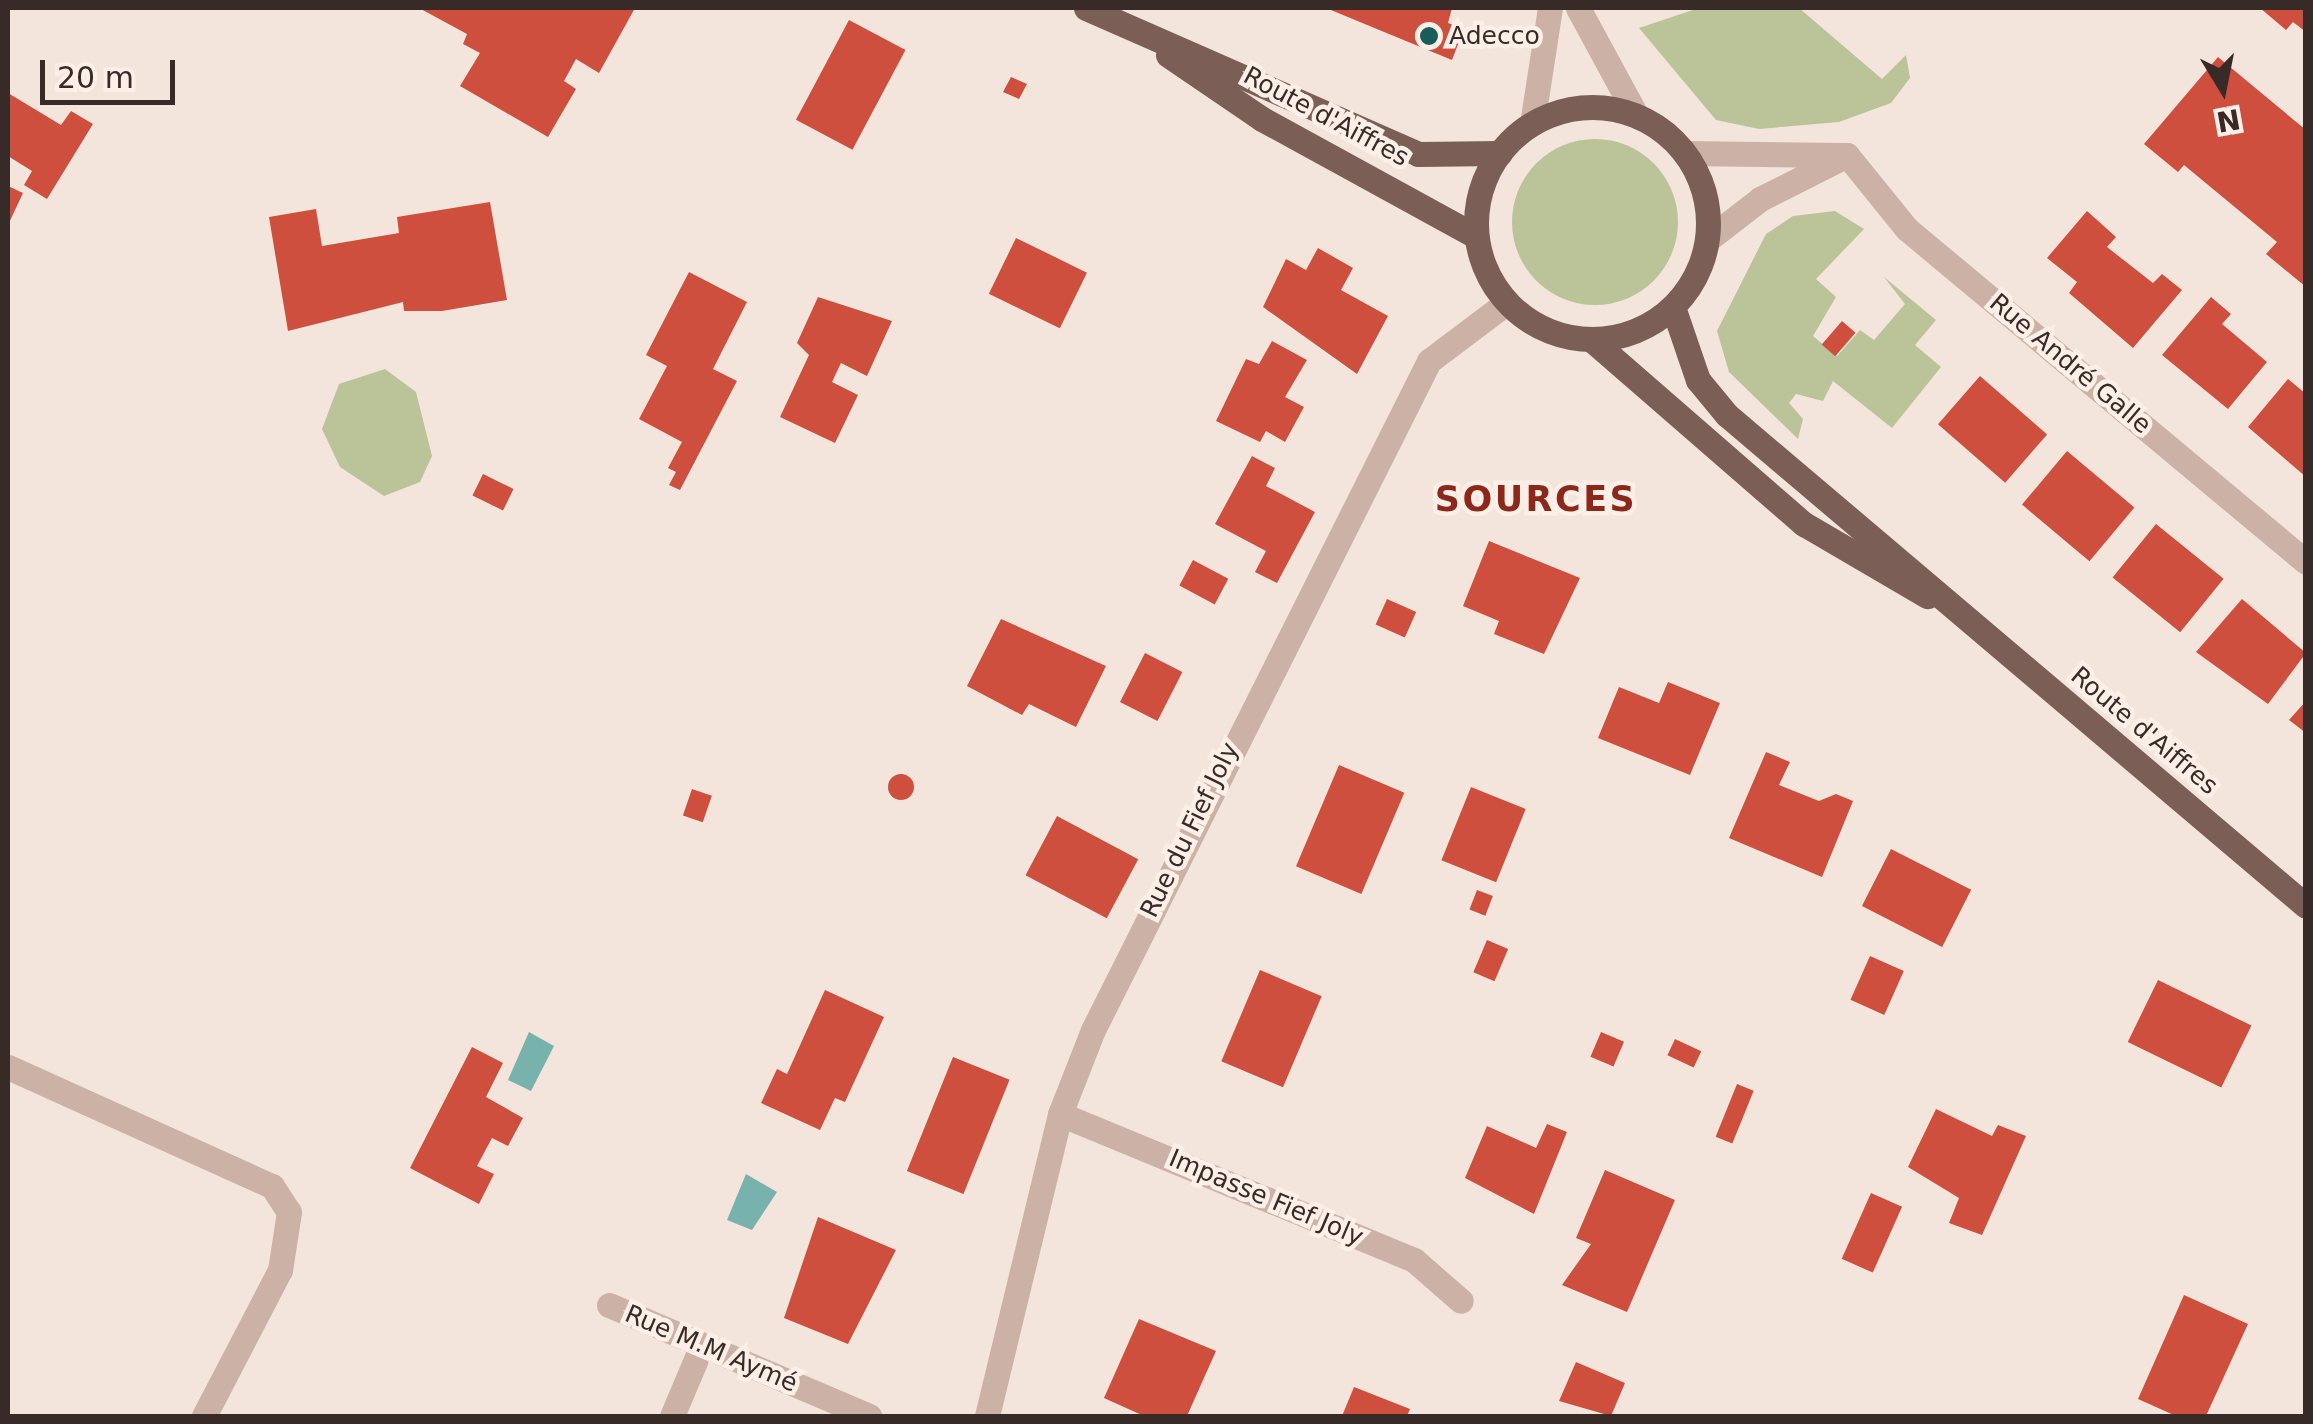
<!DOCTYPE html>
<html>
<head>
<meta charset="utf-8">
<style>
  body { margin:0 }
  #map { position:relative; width:2313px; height:1424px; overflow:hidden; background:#f3e5db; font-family:"DejaVu Sans",sans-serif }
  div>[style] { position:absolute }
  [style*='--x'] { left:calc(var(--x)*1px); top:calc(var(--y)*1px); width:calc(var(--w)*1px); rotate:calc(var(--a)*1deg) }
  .green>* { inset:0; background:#bbc399 }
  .round { border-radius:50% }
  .water>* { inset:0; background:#78b2ad }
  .building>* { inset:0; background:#ce4f3e; transform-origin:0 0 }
  .minor>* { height:25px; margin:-12.5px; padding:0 12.5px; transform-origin:12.5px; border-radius:12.5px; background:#ccb2a6 }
  .major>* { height:25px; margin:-12.5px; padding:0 12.5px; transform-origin:12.5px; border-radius:12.5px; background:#7b5f57 }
  .major>.ring { margin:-12.5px; padding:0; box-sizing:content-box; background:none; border:25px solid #7b5f57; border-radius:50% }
  .dots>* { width:28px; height:28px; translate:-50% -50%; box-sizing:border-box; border:5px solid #fbefe7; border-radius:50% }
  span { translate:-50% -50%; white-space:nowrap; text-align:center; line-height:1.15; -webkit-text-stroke:9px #fbefe7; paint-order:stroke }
  .poi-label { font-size:25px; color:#382a27 }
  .left { translate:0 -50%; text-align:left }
  .street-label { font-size:25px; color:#382a27 }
  .district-label { font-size:35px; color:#8c281b; font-weight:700; letter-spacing:2.5px }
  .frame { position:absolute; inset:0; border:10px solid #382a27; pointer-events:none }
  .north { position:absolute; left:2173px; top:40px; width:100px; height:100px; -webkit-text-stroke:8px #fbefe7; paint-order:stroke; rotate:170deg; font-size:28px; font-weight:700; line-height:40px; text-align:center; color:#382a27 }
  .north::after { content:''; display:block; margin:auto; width:35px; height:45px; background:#382a27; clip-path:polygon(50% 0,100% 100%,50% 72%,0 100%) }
  .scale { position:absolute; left:40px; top:60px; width:135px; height:45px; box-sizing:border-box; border:5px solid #382a27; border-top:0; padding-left:12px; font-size:30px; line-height:35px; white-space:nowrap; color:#382a27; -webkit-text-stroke:8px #fbefe7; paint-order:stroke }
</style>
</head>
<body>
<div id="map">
  <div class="green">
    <i style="clip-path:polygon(1699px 8px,1799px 8px,1882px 79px,1906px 55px,1910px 78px,1891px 103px,1839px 122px,1759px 129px,1716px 120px,1639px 28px)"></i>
    <i class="round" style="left:1512px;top:139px;width:166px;height:166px"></i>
    <i style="clip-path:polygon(1835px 211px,1864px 229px,1816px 279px,1836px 297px,1813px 336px,1837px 356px,1860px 330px,1874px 340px,1905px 304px,1884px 277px,1936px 320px,1915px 345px,1941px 367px,1892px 428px,1833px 381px,1823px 401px,1796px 394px,1789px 403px,1803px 419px,1798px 439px,1729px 372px,1717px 331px,1766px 234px,1793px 216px)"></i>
    <i style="clip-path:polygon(385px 369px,416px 392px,432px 456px,420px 482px,384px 496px,340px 467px,322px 429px,339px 384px)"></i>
  </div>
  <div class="water">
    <i style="clip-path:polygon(529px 1032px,554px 1046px,531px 1091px,508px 1080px)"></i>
    <i style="clip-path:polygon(746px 1174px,777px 1192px,752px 1230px,727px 1220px)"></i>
  </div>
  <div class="building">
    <i style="clip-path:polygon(419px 8px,635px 8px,599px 73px,576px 59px,564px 81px,576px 89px,548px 137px,460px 86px,480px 53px,463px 44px,467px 34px)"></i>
    <i style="clip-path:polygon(1326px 8px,1452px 8px,1448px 23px,1464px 29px,1452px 60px)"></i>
    <i style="clip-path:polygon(2260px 8px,2306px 8px,2306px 32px,2293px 22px,2286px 30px)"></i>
    <i style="left:849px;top:20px;width:64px;height:113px;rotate:28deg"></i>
    <i style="clip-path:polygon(2218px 57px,2306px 130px,2306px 287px,2266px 254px,2277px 242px,2184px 165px,2178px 172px,2144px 144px)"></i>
    <i style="clip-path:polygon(1011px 77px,1027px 84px,1019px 99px,1003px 92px)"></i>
    <i style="clip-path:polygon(8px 93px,61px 125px,71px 111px,93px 124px,47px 199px,24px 185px,32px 171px,8px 156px)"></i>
    <i style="clip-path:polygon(8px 186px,23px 193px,8px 225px)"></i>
    <i style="clip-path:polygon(490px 202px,507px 300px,442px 311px,404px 311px,403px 302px,288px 331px,269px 217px,316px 209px,322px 246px,399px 233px,397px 217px)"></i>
    <i style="clip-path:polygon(2087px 211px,2116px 237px,2107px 247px,2153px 283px,2162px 274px,2182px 290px,2133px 348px,2069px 293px,2077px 282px,2047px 258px)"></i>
    <i style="left:1016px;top:238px;width:79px;height:62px;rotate:26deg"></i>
    <i style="clip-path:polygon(1318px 248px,1353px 268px,1341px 290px,1388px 316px,1357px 374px,1263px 307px,1286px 259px,1306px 270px)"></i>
    <i style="clip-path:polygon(689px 272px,747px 302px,713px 369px,737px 381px,680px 490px,669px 485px,676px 472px,668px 468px,682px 442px,639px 419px,667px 366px,646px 355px)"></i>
    <i style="clip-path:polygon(818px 297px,892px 321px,867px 376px,841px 363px,832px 382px,858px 395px,835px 443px,780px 417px,809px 355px,797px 343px)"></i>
    <i style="clip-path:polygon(2211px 297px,2231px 314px,2222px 324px,2267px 362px,2228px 409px,2162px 355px)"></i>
    <i style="left:1842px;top:321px;width:18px;height:31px;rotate:41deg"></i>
    <i style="clip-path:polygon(1272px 341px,1307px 360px,1285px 397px,1304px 407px,1285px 442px,1266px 431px,1260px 442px,1216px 421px,1246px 359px,1259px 364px)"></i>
    <i style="left:1980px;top:376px;width:89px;height:64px;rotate:41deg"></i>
    <i style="clip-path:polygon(2288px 379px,2306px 394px,2306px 477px,2248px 427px)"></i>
    <i style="left:2067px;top:451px;width:88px;height:70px;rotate:40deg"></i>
    <i style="clip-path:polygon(1252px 456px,1275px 468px,1266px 486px,1315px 512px,1277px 583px,1255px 572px,1266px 551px,1215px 524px)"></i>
    <i style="left:483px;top:474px;width:34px;height:24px;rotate:26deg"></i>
    <i style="left:2156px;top:524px;width:87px;height:69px;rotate:39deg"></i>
    <i style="clip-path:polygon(1489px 541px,1580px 578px,1544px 654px,1494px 634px,1499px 621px,1463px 606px)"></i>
    <i style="left:1193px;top:560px;width:40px;height:29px;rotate:28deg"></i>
    <i style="left:1387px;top:599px;width:32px;height:28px;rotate:24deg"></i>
    <i style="clip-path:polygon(2242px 599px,2306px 653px,2268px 704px,2196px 652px)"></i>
    <i style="clip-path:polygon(1001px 619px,1106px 666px,1076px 727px,1029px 704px,1022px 715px,967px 686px)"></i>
    <i style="left:1145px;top:653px;width:42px;height:55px;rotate:27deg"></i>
    <i style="clip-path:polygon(1668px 682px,1720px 703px,1690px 775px,1598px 738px,1619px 687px,1659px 703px)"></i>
    <i style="clip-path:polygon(2306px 701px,2306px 733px,2289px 720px)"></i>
    <i style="clip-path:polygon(1766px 752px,1790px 762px,1779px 785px,1819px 801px,1836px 794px,1853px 801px,1822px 877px,1729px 838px)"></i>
    <i style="left:1339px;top:765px;width:71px;height:110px;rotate:23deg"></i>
    <i class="round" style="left:888px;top:774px;width:26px;height:26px"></i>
    <i style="left:1471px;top:787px;width:59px;height:79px;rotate:22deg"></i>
    <i style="left:692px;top:789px;width:21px;height:28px;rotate:19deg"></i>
    <i style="left:1057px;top:816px;width:92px;height:67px;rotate:28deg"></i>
    <i style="left:1891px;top:849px;width:90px;height:64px;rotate:27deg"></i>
    <i style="left:1477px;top:890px;width:17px;height:21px;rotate:21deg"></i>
    <i style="left:1487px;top:940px;width:23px;height:35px;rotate:23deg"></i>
    <i style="left:1870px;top:956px;width:37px;height:48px;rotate:24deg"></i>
    <i style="left:1260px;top:970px;width:67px;height:99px;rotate:23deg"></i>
    <i style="left:2158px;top:980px;width:104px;height:69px;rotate:26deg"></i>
    <i style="clip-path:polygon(825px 990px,884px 1017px,845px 1102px,835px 1098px,820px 1130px,761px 1103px,777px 1069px,787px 1074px)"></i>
    <i style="left:1601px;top:1032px;width:25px;height:27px;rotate:23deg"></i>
    <i style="left:1675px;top:1039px;width:29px;height:18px;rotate:25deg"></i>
    <i style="clip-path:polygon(472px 1047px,503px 1063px,486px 1097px,523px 1118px,508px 1146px,492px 1138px,477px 1166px,494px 1174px,479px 1204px,410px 1168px)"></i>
    <i style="left:953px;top:1057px;width:61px;height:123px;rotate:22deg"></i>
    <i style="left:1737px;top:1084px;width:18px;height:57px;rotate:22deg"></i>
    <i style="clip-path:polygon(1936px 1109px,1992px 1136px,1998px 1125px,2026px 1136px,1982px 1235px,1949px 1223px,1959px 1198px,1908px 1167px)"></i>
    <i style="clip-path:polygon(1547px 1124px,1567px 1132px,1534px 1214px,1465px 1178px,1487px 1126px,1536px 1148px)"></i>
    <i style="clip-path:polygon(1605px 1170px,1675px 1200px,1627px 1312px,1562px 1285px,1591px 1244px,1576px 1238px)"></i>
    <i style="left:1871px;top:1193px;width:34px;height:72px;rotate:24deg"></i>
    <i style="clip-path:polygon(818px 1217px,896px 1250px,848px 1344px,784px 1318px)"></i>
    <i style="clip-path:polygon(2184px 1295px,2248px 1324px,2206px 1416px,2176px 1416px,2138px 1399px)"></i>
    <i style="clip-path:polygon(1139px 1319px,1216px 1351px,1187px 1416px,1144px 1416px,1104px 1398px)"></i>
    <i style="clip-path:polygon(1576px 1362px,1625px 1383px,1611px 1416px,1559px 1401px)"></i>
    <i style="clip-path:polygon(1354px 1387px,1410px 1409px,1407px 1416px,1342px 1416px)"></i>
  </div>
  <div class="minor">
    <i style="--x:1578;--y:8;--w:122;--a:61.5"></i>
    <i style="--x:1532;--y:124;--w:117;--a:-81.2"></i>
    <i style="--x:1685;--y:153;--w:162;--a:0.7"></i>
    <i style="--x:1847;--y:155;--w:95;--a:51"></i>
    <i style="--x:1907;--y:229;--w:520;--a:39.85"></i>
    <i style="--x:1707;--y:240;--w:67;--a:-37.7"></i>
    <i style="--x:1760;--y:199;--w:97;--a:-26.8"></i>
    <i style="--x:8;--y:1067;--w:290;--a:24.3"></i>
    <i style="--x:272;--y:1186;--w:31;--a:57"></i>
    <i style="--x:289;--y:1212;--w:59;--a:98.8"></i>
    <i style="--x:280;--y:1270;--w:165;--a:117.5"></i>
    <i style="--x:1060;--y:1114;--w:383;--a:22.4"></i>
    <i style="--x:1414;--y:1260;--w:62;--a:41.1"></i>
    <i style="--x:609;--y:1305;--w:283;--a:23.1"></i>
    <i style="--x:672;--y:1416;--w:77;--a:-67.1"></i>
    <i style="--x:987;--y:1416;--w:311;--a:-76.4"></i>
    <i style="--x:1060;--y:1114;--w:90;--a:-68.6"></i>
    <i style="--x:1093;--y:1030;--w:749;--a:-63.33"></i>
    <i style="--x:1429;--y:361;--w:96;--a:-37"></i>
  </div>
  <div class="major">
    <i style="--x:1086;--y:8;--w:363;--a:23.7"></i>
    <i style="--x:1418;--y:154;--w:82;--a:-0.7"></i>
    <i style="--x:1168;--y:55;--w:114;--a:34.2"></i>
    <i style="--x:1262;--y:119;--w:244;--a:28.7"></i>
    <i class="ring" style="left:1476px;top:107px;width:207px;height:207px"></i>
    <i style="--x:1673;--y:307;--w:77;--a:71.1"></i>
    <i style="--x:1698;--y:380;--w:45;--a:50.4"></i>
    <i style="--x:1727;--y:415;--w:759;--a:40.3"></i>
    <i style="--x:1592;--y:340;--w:281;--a:41"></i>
    <i style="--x:1804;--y:524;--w:143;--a:30.3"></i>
  </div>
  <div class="dots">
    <i style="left:1429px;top:36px;background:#1a5c58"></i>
  </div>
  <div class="poi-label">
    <span class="left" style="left:1449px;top:36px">Adecco</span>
  </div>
  <div class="street-label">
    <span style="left:1326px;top:117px;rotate:28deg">Route d'Aiffres</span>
    <span style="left:2070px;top:364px;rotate:40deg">Rue André Galle</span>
    <span style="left:2144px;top:731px;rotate:40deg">Route d'Aiffres</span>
    <span style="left:1190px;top:830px;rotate:-64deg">Rue du Fief Joly</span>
    <span style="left:1266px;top:1198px;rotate:23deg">Impasse Fief Joly</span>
    <span style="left:711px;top:1349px;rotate:23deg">Rue M.M Aymé</span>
  </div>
  <div class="district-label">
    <span style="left:1536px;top:499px">SOURCES</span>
  </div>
  <div class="frame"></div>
  <div class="north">N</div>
  <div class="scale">20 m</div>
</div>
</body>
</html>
